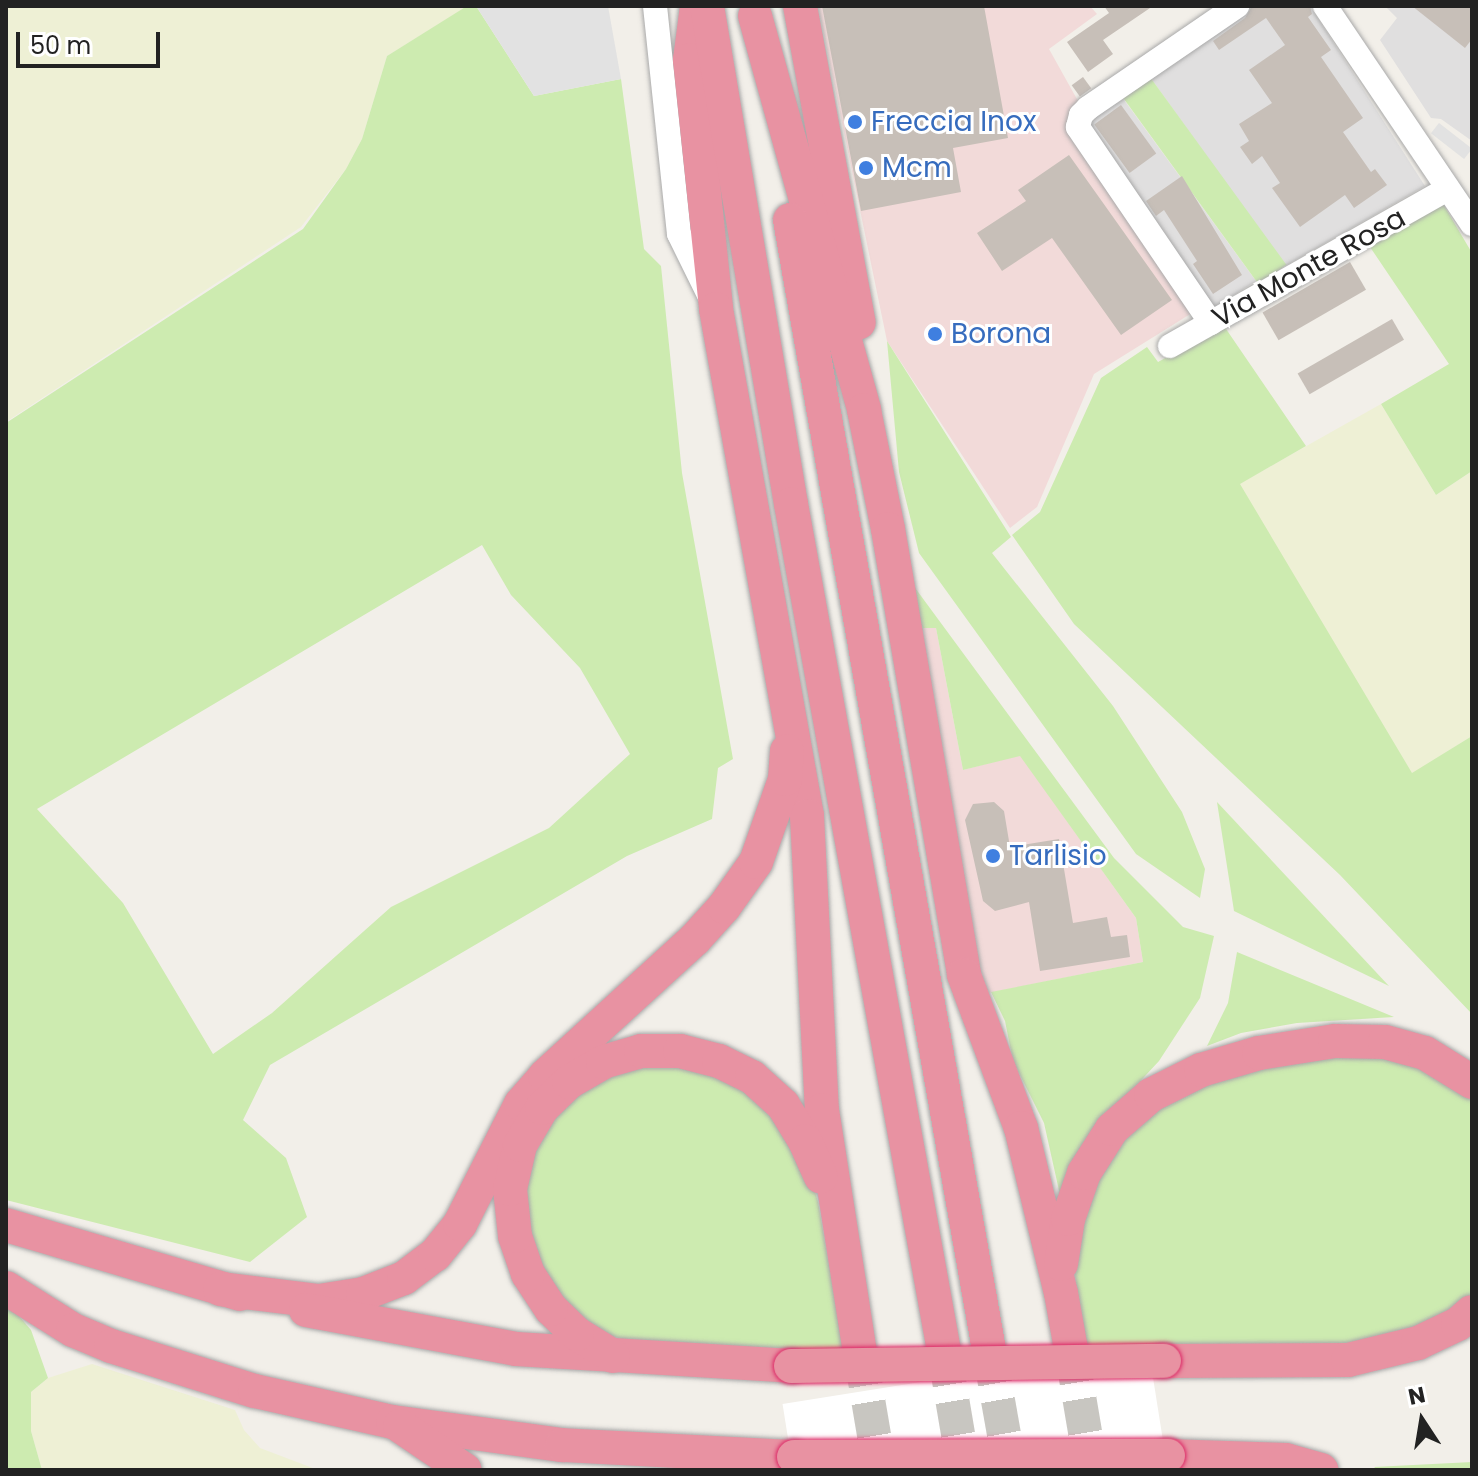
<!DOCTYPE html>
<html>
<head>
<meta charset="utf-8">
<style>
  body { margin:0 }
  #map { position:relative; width:1478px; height:1476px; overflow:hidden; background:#f2efe9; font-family:Poppins,sans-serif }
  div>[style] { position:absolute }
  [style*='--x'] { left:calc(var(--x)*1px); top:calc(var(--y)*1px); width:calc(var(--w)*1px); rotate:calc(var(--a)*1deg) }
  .residential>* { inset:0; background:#e0dfdf }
  .commercial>* { inset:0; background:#f2dad9 }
  .farmland>* { inset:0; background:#eef0d5 }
  .grass>* { inset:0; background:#cdebb0; transform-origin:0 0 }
  .parking>* { inset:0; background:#e2e2e2; transform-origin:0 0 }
  .pier>* { inset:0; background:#fff; transform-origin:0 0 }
  .building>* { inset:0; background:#c7bfb8; transform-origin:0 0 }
  .highway-tunnel>* { height:34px; margin-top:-17px; transform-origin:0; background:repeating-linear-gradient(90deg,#c8c6c1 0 34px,transparent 0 51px) }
  .roads { filter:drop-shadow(0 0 2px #a9a9a9) drop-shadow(0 0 2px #a9a9a9) }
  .minor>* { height:24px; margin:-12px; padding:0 12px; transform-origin:12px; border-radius:12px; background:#fff }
  .highway>* { height:34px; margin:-17px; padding:0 17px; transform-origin:17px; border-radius:17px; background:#e892a2 }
  .bridges { filter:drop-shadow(0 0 2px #dc2a67) drop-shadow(0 0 2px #dc2a67) }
  .highway-bridge>* { height:34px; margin:-17px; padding:0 17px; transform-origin:17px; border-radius:17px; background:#e892a2 }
  .dots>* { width:22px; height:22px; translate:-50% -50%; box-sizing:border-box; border:4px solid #fff; border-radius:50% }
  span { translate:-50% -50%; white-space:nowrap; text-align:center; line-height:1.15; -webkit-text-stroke:6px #fff; paint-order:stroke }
  .shop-label { font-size:28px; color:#366cbe }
  .left { translate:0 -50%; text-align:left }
  .street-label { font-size:28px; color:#222 }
  .frame { position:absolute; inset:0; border:8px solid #222; pointer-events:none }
  .north { position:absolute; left:1382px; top:1380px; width:80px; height:80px; -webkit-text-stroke:6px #fff; paint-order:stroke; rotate:348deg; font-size:22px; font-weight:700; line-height:32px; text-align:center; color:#222 }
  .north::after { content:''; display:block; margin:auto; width:28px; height:36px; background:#222; clip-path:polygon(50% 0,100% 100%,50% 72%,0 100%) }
  .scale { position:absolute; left:16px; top:32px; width:144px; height:36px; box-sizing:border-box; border:4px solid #222; border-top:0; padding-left:10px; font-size:24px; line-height:28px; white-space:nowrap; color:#222; -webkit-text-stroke:6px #fff; paint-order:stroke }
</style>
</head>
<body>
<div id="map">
  <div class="residential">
    <i style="clip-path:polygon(1246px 6px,1310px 6px,1425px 186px,1285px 266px,1150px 77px)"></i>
    <i style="clip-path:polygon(1385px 6px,1472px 6px,1472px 141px,1441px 119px,1431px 118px,1380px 40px,1397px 18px)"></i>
    <i style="clip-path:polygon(1122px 97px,1256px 281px,1212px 309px,1086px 127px,1089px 118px)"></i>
  </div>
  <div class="commercial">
    <i style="clip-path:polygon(818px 6px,1090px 6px,1097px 14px,1049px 49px,1078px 101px,1071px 139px,1192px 313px,1094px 374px,1037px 507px,1010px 528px,887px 341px)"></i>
    <i style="clip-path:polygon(920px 628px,936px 628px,963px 770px,1020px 755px,1136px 918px,1143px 962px,984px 994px)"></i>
  </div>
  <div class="farmland">
    <i style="clip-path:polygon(6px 6px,468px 6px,387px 56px,362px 139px,346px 169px,301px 227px,6px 422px)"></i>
    <i style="clip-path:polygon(1381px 404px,1436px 495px,1472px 471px,1472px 736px,1412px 774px,1239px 484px)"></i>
    <i style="clip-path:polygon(92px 1364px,235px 1410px,244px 1430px,260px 1448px,318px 1470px,42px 1470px,31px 1431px,31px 1392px,48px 1378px)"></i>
  </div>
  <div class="grass">
    <i style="clip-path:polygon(evenodd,467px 6px,476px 6px,534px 96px,621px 79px,644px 249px,661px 266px,682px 473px,733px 759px,718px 768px,712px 819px,627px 856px,270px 1065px,243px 1120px,286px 1158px,307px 1217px,250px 1262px,6px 1200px,6px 423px,303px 229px,346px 169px,362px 139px,387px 56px,467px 6px,482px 545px,511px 595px,580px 668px,630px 754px,549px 828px,391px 907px,272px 1013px,213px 1054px,123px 903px,37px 809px,482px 545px)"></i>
    <i style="left:1150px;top:77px;width:232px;height:34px;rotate:54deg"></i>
    <i style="clip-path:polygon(1442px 202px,1472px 253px,1472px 471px,1436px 495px,1381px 404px,1449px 364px,1368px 244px)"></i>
    <i style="clip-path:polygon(1224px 326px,1306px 446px,1240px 484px,1412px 773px,1472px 736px,1472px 1014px,1340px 875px,1074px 624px,1012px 535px,1040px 512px,1101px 378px,1147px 347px,1158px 362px)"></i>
    <i style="clip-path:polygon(887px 341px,1011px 537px,992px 553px,1113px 706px,1182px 812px,1205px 869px,1200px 898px,1136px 854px,919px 553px,899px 472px)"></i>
    <i style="clip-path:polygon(910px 581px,1114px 858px,1183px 927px,1214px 936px,1200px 998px,1159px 1061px,1118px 1105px,1062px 1204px,1044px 1123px,1013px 1061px,1005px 1021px,991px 992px,1143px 962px,1136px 918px,1020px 756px,963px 770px,936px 628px,920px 628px)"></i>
    <i style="clip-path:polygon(1217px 802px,1389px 986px,1234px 911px)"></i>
    <i style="clip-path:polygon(1237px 952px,1394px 1017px,1297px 1023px,1241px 1033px,1207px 1046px,1228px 1003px)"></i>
    <i style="clip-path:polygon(1384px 1049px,1472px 1094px,1472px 1294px,1437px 1320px,1394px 1336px,1333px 1346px,1083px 1349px,1073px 1255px,1083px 1210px,1123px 1134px,1158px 1105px,1261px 1064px)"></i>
    <i style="clip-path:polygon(696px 1063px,765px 1097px,806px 1161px,818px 1202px,844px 1352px,645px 1346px,602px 1333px,582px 1321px,539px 1275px,526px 1243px,524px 1178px,549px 1118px,611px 1070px)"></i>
    <i style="clip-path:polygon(7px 1302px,31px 1330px,48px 1378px,31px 1392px,31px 1431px,42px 1470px,6px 1470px)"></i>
    <i style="clip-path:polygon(1472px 1462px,1472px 1470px,1378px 1470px,1374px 1467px)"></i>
  </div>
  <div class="parking">
    <i style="clip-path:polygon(476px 6px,608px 6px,621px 79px,534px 96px)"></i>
    <i style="left:1439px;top:123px;width:42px;height:13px;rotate:38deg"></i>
  </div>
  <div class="pier">
    <i style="left:1148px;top:1346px;width:123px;height:370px;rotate:81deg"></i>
  </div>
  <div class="building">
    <i style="clip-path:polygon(822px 6px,984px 6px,1008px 138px,953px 148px,961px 192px,861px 211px)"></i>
    <i style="clip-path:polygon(1104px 6px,1153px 6px,1103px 40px,1113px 54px,1088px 72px,1067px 42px,1109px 13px)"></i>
    <i style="clip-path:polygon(1252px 6px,1310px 6px,1312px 14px,1308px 17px,1331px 50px,1321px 57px,1363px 118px,1343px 132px,1371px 172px,1375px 169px,1387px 185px,1354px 208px,1345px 195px,1300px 227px,1272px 188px,1280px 183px,1262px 156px,1252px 164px,1240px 147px,1249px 141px,1239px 124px,1272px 103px,1249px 70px,1285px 45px,1266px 18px,1219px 50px,1213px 41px,1245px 18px)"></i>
    <i style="clip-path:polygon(1412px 6px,1472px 6px,1472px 39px,1465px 48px)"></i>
    <i style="left:1083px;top:77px;width:14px;height:14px;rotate:54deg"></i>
    <i style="left:1121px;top:105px;width:60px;height:33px;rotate:54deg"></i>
    <i style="clip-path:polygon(1069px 155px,1172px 300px,1121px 335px,1052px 238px,1002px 271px,977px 233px,1026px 201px,1018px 190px)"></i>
    <i style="clip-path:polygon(1182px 176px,1242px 275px,1213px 294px,1193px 264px,1197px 261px,1164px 210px,1156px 216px,1146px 201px)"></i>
    <i style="left:1350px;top:262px;width:32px;height:101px;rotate:60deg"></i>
    <i style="left:1392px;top:319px;width:24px;height:109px;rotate:60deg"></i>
    <i style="clip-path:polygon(994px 802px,1004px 811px,1010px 847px,1059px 839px,1073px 923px,1107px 917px,1111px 937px,1127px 935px,1130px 957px,1040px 971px,1029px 902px,995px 911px,983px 901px,965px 820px,973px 804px)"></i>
  </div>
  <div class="highway-tunnel">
    <i style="--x:1071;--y:1349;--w:120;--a:80.4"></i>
    <i style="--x:989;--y:1350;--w:120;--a:79.9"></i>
    <i style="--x:944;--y:1351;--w:120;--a:80.4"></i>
    <i style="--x:860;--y:1352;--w:120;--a:80.4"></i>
  </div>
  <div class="roads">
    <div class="minor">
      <i style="--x:655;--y:6;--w:229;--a:84"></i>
      <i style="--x:679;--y:234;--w:68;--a:63.8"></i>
      <i style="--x:1325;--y:6;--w:263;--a:56"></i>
      <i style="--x:1211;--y:323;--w:237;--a:-124.2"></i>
      <i style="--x:1078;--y:127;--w:12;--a:-76"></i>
      <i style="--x:1081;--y:115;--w:10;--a:-45"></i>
      <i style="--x:1088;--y:108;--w:181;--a:-34.4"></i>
      <i style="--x:1170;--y:346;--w:319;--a:-29.5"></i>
    </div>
    <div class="highway">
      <i style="--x:697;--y:6;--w:54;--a:97.4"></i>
      <i style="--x:690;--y:60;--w:250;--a:84"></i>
      <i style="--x:716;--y:309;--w:515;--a:79.82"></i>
      <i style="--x:807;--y:816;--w:294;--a:87.1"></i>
      <i style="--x:822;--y:1110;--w:245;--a:81.1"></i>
      <i style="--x:707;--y:6;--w:505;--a:80.43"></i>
      <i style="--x:791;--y:504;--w:861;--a:79.76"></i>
      <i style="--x:800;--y:6;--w:322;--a:79.5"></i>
      <i style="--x:755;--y:16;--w:409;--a:74.5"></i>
      <i style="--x:864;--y:410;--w:121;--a:78.6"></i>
      <i style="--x:888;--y:529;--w:452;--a:80.3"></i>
      <i style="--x:964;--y:975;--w:163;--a:69.6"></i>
      <i style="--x:1021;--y:1128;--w:170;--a:76.4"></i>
      <i style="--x:1061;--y:1293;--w:57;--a:79.9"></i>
      <i style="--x:790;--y:220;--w:1147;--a:80.01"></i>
      <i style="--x:6;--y:1225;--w:244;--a:16.4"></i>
      <i style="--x:1061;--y:1264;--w:46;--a:-81.2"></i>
      <i style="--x:1068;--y:1219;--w:49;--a:-70.8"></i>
      <i style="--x:1084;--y:1173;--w:52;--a:-57.5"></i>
      <i style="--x:1112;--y:1129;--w:52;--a:-41.1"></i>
      <i style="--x:1151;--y:1095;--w:56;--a:-26.6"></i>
      <i style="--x:1201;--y:1070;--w:60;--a:-16.3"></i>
      <i style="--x:1259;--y:1053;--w:77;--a:-9"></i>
      <i style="--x:1335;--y:1041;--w:50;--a:1.1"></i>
      <i style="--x:1385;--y:1042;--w:41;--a:15.4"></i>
      <i style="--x:1425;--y:1053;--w:55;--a:31.7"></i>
      <i style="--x:6;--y:1288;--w:79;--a:32.1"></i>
      <i style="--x:73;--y:1330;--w:41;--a:22.8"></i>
      <i style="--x:111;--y:1346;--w:151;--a:17.4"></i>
      <i style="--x:255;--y:1391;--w:141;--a:12.7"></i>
      <i style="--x:393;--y:1422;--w:171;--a:7.8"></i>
      <i style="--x:562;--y:1445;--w:232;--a:3"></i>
      <i style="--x:220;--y:1289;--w:100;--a:6.9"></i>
      <i style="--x:319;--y:1301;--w:45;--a:-9"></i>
      <i style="--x:363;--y:1294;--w:44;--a:-21.3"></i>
      <i style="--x:404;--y:1278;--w:39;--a:-37"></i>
      <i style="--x:435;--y:1255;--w:40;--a:-51"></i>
      <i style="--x:460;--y:1224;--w:135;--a:-63.1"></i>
      <i style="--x:521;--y:1104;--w:37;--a:-49"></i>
      <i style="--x:545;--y:1076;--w:203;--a:-42.4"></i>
      <i style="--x:695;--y:939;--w:43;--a:-47.8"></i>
      <i style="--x:724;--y:907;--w:55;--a:-54.6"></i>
      <i style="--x:756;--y:862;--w:88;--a:-70.7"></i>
      <i style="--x:785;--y:779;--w:28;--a:-86"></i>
      <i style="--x:306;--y:1310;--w:214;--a:10.5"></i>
      <i style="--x:516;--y:1349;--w:276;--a:3.5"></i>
      <i style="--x:613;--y:1356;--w:42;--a:-148.6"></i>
      <i style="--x:577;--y:1334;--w:36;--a:-136"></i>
      <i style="--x:551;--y:1309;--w:42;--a:-123.3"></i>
      <i style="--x:528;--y:1274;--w:40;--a:-108.9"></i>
      <i style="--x:515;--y:1236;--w:47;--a:-96.1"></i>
      <i style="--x:510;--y:1189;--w:45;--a:-77.2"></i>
      <i style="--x:520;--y:1145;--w:43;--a:-59.3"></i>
      <i style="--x:542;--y:1108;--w:37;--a:-44"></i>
      <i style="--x:569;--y:1082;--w:39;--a:-30"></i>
      <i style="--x:603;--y:1062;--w:40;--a:-16"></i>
      <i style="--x:641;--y:1051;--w:39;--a:0"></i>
      <i style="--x:680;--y:1051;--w:40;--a:14.4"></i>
      <i style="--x:719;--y:1061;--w:37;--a:26"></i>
      <i style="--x:752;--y:1077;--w:42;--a:42.1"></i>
      <i style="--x:783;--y:1105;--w:42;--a:58.6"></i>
      <i style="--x:805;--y:1141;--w:39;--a:66"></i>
      <i style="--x:1164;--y:1361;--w:184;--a:-0.3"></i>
      <i style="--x:1348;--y:1360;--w:72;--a:-13.7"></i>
      <i style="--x:1418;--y:1343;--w:44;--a:-25.4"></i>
      <i style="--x:1458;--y:1324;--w:18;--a:-41"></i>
      <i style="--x:400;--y:1426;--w:78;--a:34.1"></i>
      <i style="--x:1168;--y:1456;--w:118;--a:1.9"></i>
      <i style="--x:1286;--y:1460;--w:37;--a:16"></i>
    </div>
  </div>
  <div class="bridges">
    <div class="highway-bridge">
      <i style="--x:791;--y:1366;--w:373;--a:-0.8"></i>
      <i style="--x:794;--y:1457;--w:374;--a:-0.2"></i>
    </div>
  </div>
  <div class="dots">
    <i style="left:855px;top:122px;background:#3f7fe0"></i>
    <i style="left:866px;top:168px;background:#3f7fe0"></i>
    <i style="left:935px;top:334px;background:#3f7fe0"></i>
    <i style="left:993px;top:856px;background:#3f7fe0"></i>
  </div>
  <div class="shop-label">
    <span class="left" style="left:871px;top:122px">Freccia Inox</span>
    <span class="left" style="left:882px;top:168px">Mcm</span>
    <span class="left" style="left:951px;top:334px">Borona</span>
    <span class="left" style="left:1009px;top:856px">Tarlisio</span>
  </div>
  <div class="street-label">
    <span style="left:1309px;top:268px;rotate:-29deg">Via Monte Rosa</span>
  </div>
  <div class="frame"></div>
  <div class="north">N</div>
  <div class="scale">50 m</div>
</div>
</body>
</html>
